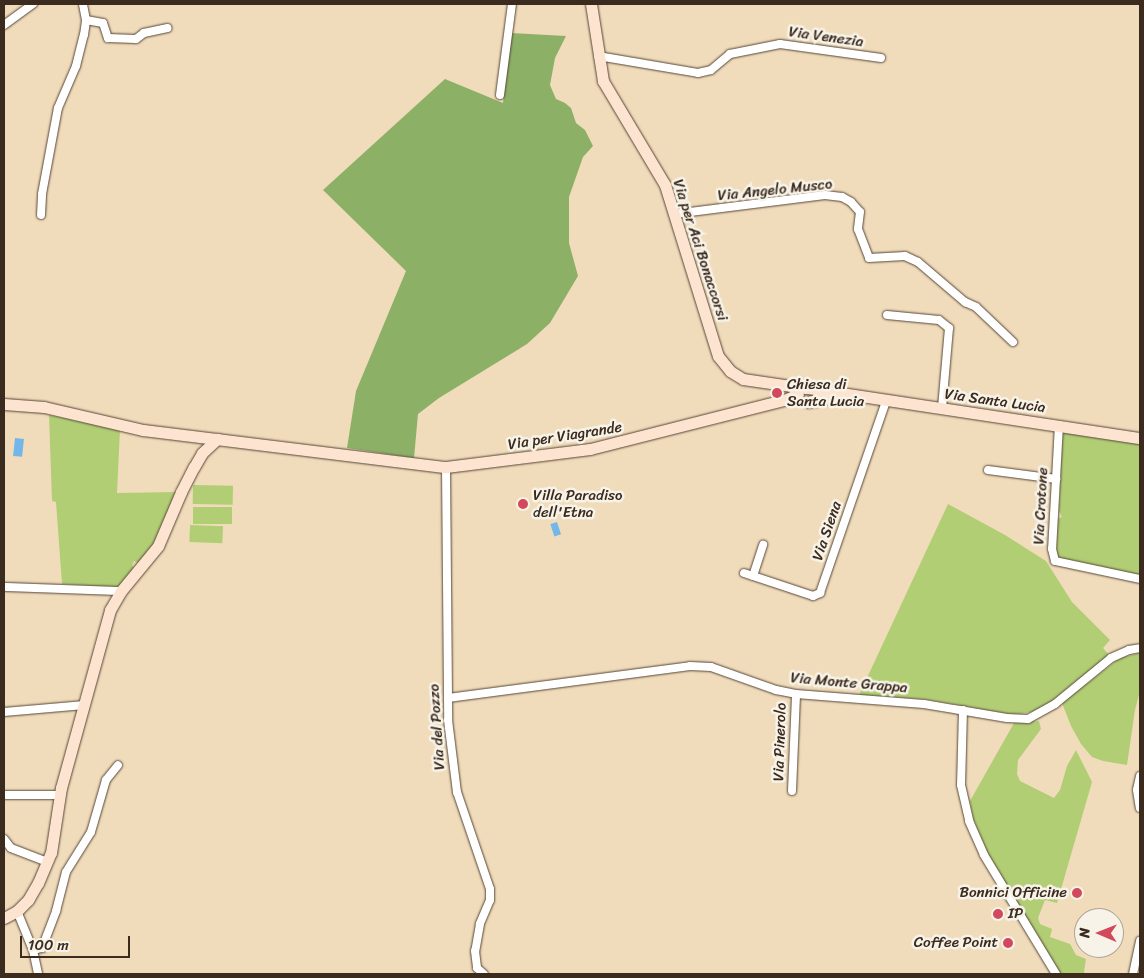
<!DOCTYPE html>
<html>
<head>
<meta charset="utf-8">
<style>
  body { margin:0 }
  #map { position:relative; width:1144px; height:978px; overflow:hidden; background:#f0dcbb; font-family:Sriracha,sans-serif }
  div>[style] { position:absolute }
  [style*='--x'] { left:calc(var(--x)*1px); top:calc(var(--y)*1px); width:calc(var(--w)*1px); rotate:calc(var(--a)*1deg) }
  .green>* { inset:0; background:#b1ce75; transform-origin:0 0 }
  .forest>* { inset:0; background:#8cb166 }
  .water>* { inset:0; background:#72b7e8; transform-origin:0 0 }
  .roads { filter:drop-shadow(0 0 1px #564536) drop-shadow(0 0 1px #564536) }
  .street>* { height:8px; margin:-4px; padding:0 4px; transform-origin:4px; border-radius:4px; background:#fff }
  .secondary>* { height:11px; margin:-5.5px; padding:0 5.5px; transform-origin:5.5px; border-radius:5.5px; background:#fde4d1 }
  .dots>* { width:14px; height:14px; translate:-50% -50%; box-sizing:border-box; border:2px solid #f7f3e8; border-radius:50% }
  span { translate:-50% -50%; white-space:nowrap; text-align:center; line-height:1.15; -webkit-text-stroke:5px #f7f3e8; paint-order:stroke }
  .street-label { font-size:15px; color:#3b2a1e }
  .poi-label { font-size:15px; color:#3b2a1e }
  .left { translate:0 -50%; text-align:left }
  .right { translate:-100% -50%; text-align:right }
  .frame { position:absolute; inset:0; border:5px solid #3b2a1e; pointer-events:none }
  .north { position:absolute; left:1074px; top:908px; width:50px; height:50px; box-sizing:border-box; background:#f7f3e8; border:1px solid #aca397; border-radius:50%; rotate:271deg; font-size:14px; font-weight:700; line-height:20px; text-align:center; color:#3b2a1e }
  .north::after { content:''; display:block; margin:auto; width:18px; height:22px; background:#d1495b; clip-path:polygon(50% 0,100% 100%,50% 72%,0 100%) }
  .scale { position:absolute; left:20px; top:936px; width:110px; height:22px; box-sizing:border-box; border:2px solid #3b2a1e; border-top:0; padding-left:6px; font-size:15px; line-height:18px; white-space:nowrap; color:#3b2a1e; -webkit-text-stroke:4px #f7f3e8; paint-order:stroke }
</style>
</head>
<body>
<div id="map">
  <div class="green">
    <i style="clip-path:polygon(49px 415px,120px 430px,117px 493px,178px 492px,162px 533px,138px 563px,134px 561px,132px 565px,134px 568px,121px 588px,62px 584px,56px 502px,52px 501px)"></i>
    <i style="clip-path:polygon(1065px 431px,1140px 442px,1140px 575px,1060px 559px,1057px 556px,1057px 519px,1062px 517px,1059px 511px,1062px 436px)"></i>
    <i style="left:193px;top:485px;width:40px;height:19px;rotate:1deg"></i>
    <i style="clip-path:polygon(948px 504px,1005px 535px,1046px 561px,1072px 602px,1110px 640px,1103px 648px,1109px 655px,1053px 700px,1036px 711px,1015px 715px,924px 699px,859px 695px)"></i>
    <i style="left:193px;top:507px;width:39px;height:17px"></i>
    <i style="left:190px;top:525px;width:33px;height:17px;rotate:2deg"></i>
    <i style="clip-path:polygon(1140px 653px,1140px 691px,1135px 710px,1127px 765px,1103px 761px,1092px 757px,1081px 744px,1071px 726px,1062px 703px,1120px 658px)"></i>
    <i style="clip-path:polygon(1039px 721px,1041px 729px,1018px 760px,1017px 774px,1020px 781px,1054px 798px,1060px 790px,1067px 766px,1076px 750px,1092px 782px,1057px 903px,1045px 900px,1038px 918px,1040px 924px,1052px 929px,1050px 937px,1070px 944px,1076px 955px,1086px 959px,1084px 972px,1086px 974px,1061px 974px,1056px 968px,988px 854px,973px 818px,970px 801px,1014px 723px)"></i>
  </div>
  <div class="forest">
    <i style="clip-path:polygon(511px 33px,566px 36px,555px 58px,550px 85px,556px 99px,565px 103px,571px 108px,576px 123px,585px 130px,593px 146px,583px 157px,569px 197px,569px 243px,578px 276px,550px 323px,527px 344px,439px 398px,418px 414px,414px 458px,347px 448px,356px 391px,406px 271px,323px 190px,445px 79px,503px 103px)"></i>
  </div>
  <div class="water">
    <i style="left:15px;top:438px;width:9px;height:18px;rotate:6deg"></i>
    <i style="left:557px;top:522px;width:13px;height:7px;rotate:72deg"></i>
  </div>
  <div class="roads">
    <div class="street">
      <i style="--x:86;--y:20;--w:17;--a:10"></i>
      <i style="--x:103;--y:23;--w:16;--a:72"></i>
      <i style="--x:108;--y:38;--w:28;--a:2"></i>
      <i style="--x:136;--y:39;--w:10;--a:-37"></i>
      <i style="--x:144;--y:33;--w:24;--a:-12"></i>
      <i style="--x:4;--y:25;--w:36;--a:-36"></i>
      <i style="--x:598;--y:56;--w:101;--a:9.6"></i>
      <i style="--x:698;--y:73;--w:13;--a:-13"></i>
      <i style="--x:711;--y:70;--w:25;--a:-40"></i>
      <i style="--x:730;--y:54;--w:51;--a:-11.3"></i>
      <i style="--x:780;--y:44;--w:102;--a:7.9"></i>
      <i style="--x:500;--y:95;--w:92;--a:-82.5"></i>
      <i style="--x:674;--y:214;--w:152;--a:-7.2"></i>
      <i style="--x:825;--y:195;--w:17;--a:7"></i>
      <i style="--x:842;--y:197;--w:10;--a:29"></i>
      <i style="--x:851;--y:202;--w:13;--a:48"></i>
      <i style="--x:860;--y:212;--w:17;--a:97"></i>
      <i style="--x:858;--y:229;--w:31;--a:69"></i>
      <i style="--x:869;--y:258;--w:36;--a:-3"></i>
      <i style="--x:905;--y:256;--w:14;--a:25"></i>
      <i style="--x:918;--y:262;--w:62;--a:40.4"></i>
      <i style="--x:965;--y:302;--w:12;--a:24"></i>
      <i style="--x:976;--y:307;--w:51;--a:43.4"></i>
      <i style="--x:41;--y:215;--w:21;--a:-87"></i>
      <i style="--x:42;--y:194;--w:87;--a:-79.5"></i>
      <i style="--x:58;--y:108;--w:46;--a:-66.8"></i>
      <i style="--x:76;--y:66;--w:32;--a:-76"></i>
      <i style="--x:84;--y:35;--w:15;--a:-82"></i>
      <i style="--x:86;--y:20;--w:16;--a:-101"></i>
      <i style="--x:887;--y:315;--w:52;--a:5.5"></i>
      <i style="--x:939;--y:320;--w:13;--a:39"></i>
      <i style="--x:949;--y:328;--w:80;--a:95"></i>
      <i style="--x:1059;--y:425;--w:124;--a:93.2"></i>
      <i style="--x:1052;--y:549;--w:12;--a:76"></i>
      <i style="--x:1055;--y:561;--w:87;--a:12"></i>
      <i style="--x:446;--y:467;--w:253;--a:89.5"></i>
      <i style="--x:448;--y:720;--w:73;--a:82.9"></i>
      <i style="--x:457;--y:792;--w:102;--a:71.2"></i>
      <i style="--x:490;--y:889;--w:11;--a:90"></i>
      <i style="--x:490;--y:900;--w:26;--a:113"></i>
      <i style="--x:480;--y:924;--w:27;--a:100"></i>
      <i style="--x:475;--y:951;--w:17;--a:83"></i>
      <i style="--x:477;--y:968;--w:9;--a:41"></i>
      <i style="--x:988;--y:470;--w:69;--a:7.5"></i>
      <i style="--x:744;--y:573;--w:73;--a:18.4"></i>
      <i style="--x:813;--y:596;--w:8;--a:-23"></i>
      <i style="--x:820;--y:593;--w:203;--a:-71"></i>
      <i style="--x:753;--y:576;--w:33;--a:-72"></i>
      <i style="--x:4;--y:587;--w:117;--a:2"></i>
      <i style="--x:448;--y:698;--w:244;--a:-7.5"></i>
      <i style="--x:690;--y:666;--w:21;--a:3"></i>
      <i style="--x:711;--y:667;--w:69;--a:19.5"></i>
      <i style="--x:776;--y:690;--w:20;--a:11"></i>
      <i style="--x:796;--y:694;--w:128;--a:4.5"></i>
      <i style="--x:924;--y:704;--w:84;--a:9.6"></i>
      <i style="--x:1007;--y:718;--w:21;--a:3"></i>
      <i style="--x:1028;--y:719;--w:31;--a:-29"></i>
      <i style="--x:1055;--y:704;--w:72;--a:-39.4"></i>
      <i style="--x:1111;--y:658;--w:20;--a:-24"></i>
      <i style="--x:1129;--y:650;--w:11;--a:-10"></i>
      <i style="--x:963;--y:710;--w:75;--a:91.5"></i>
      <i style="--x:961;--y:785;--w:37;--a:77"></i>
      <i style="--x:969;--y:821;--w:37;--a:66"></i>
      <i style="--x:984;--y:855;--w:139;--a:58.8"></i>
      <i style="--x:4;--y:712;--w:81;--a:-4.9"></i>
      <i style="--x:1140;--y:776;--w:14;--a:102"></i>
      <i style="--x:1137;--y:790;--w:18;--a:81"></i>
      <i style="--x:792;--y:791;--w:97;--a:-87.6"></i>
      <i style="--x:4;--y:795;--w:56;--a:0"></i>
      <i style="--x:4;--y:839;--w:11;--a:52"></i>
      <i style="--x:11;--y:848;--w:39;--a:21"></i>
      <i style="--x:17;--y:911;--w:42;--a:67.7"></i>
      <i style="--x:33;--y:950;--w:25;--a:78"></i>
      <i style="--x:33;--y:950;--w:9;--a:-13"></i>
      <i style="--x:42;--y:948;--w:40;--a:-69"></i>
      <i style="--x:56;--y:911;--w:40;--a:-75.6"></i>
      <i style="--x:66;--y:872;--w:47;--a:-58"></i>
      <i style="--x:91;--y:832;--w:54;--a:-73.9"></i>
      <i style="--x:106;--y:780;--w:19;--a:-51"></i>
      <i style="--x:1133;--y:974;--w:34;--a:-78"></i>
    </div>
    <div class="secondary">
      <i style="--x:591;--y:4;--w:78;--a:81.1"></i>
      <i style="--x:603;--y:81;--w:121;--a:59.2"></i>
      <i style="--x:665;--y:185;--w:179;--a:72.8"></i>
      <i style="--x:718;--y:356;--w:19;--a:51"></i>
      <i style="--x:730;--y:371;--w:15;--a:32"></i>
      <i style="--x:743;--y:379;--w:63;--a:8.3"></i>
      <i style="--x:808;--y:388;--w:336;--a:8.6"></i>
      <i style="--x:808;--y:402;--w:31;--a:-11"></i>
      <i style="--x:4;--y:404;--w:40;--a:4.3"></i>
      <i style="--x:44;--y:407;--w:102;--a:13.1"></i>
      <i style="--x:143;--y:430;--w:305;--a:7"></i>
      <i style="--x:446;--y:467;--w:145;--a:-7.1"></i>
      <i style="--x:590;--y:449;--w:200;--a:-14.2"></i>
      <i style="--x:784;--y:400;--w:15;--a:-23"></i>
      <i style="--x:4;--y:918;--w:15;--a:-28"></i>
      <i style="--x:17;--y:911;--w:16;--a:-45"></i>
      <i style="--x:28;--y:900;--w:20;--a:-60"></i>
      <i style="--x:38;--y:883;--w:33;--a:-67"></i>
      <i style="--x:51;--y:853;--w:66;--a:-81.3"></i>
      <i style="--x:61;--y:788;--w:185;--a:-74.6"></i>
      <i style="--x:110;--y:610;--w:22;--a:-60"></i>
      <i style="--x:121;--y:591;--w:58;--a:-50.6"></i>
      <i style="--x:158;--y:546;--w:59;--a:-66.9"></i>
      <i style="--x:181;--y:492;--w:28;--a:-63"></i>
      <i style="--x:194;--y:467;--w:16;--a:-60"></i>
      <i style="--x:202;--y:453;--w:21;--a:-43"></i>
    </div>
  </div>
  <div class="dots">
    <i style="left:777px;top:393px;background:#d1495b"></i>
    <i style="left:523px;top:504px;background:#d1495b"></i>
    <i style="left:1077px;top:893px;background:#d1495b"></i>
    <i style="left:998px;top:914px;background:#d1495b"></i>
    <i style="left:1008px;top:943px;background:#d1495b"></i>
  </div>
  <div class="street-label">
    <span style="left:826px;top:37px;rotate:8deg">Via Venezia</span>
    <span style="left:775px;top:190px;rotate:-6deg">Via Angelo Musco</span>
    <span style="left:700px;top:250px;rotate:72deg">Via per Aci Bonaccorsi</span>
    <span style="left:995px;top:401px;rotate:8deg">Via Santa Lucia</span>
    <span style="left:565px;top:436px;rotate:-9deg">Via per Viagrande</span>
    <span style="left:1041px;top:506px;rotate:-87deg">Via Crotone</span>
    <span style="left:827px;top:531px;rotate:-71deg">Via Siena</span>
    <span style="left:849px;top:683px;rotate:5deg">Via Monte Grappa</span>
    <span style="left:437px;top:727px;rotate:-94deg">Via del Pozzo</span>
    <span style="left:780px;top:742px;rotate:-88deg">Via Pinerolo</span>
  </div>
  <div class="poi-label">
    <span class="left" style="left:787px;top:393px">Chiesa di<br>Santa Lucia</span>
    <span class="left" style="left:533px;top:504px">Villa Paradiso<br>dell'Etna</span>
    <span class="right" style="left:1067px;top:893px">Bonnici Officine</span>
    <span class="left" style="left:1008px;top:914px">IP</span>
    <span class="right" style="left:998px;top:943px">Coffee Point</span>
  </div>
  <div class="frame"></div>
  <div class="north">N</div>
  <div class="scale">100 m</div>
</div>
</body>
</html>
